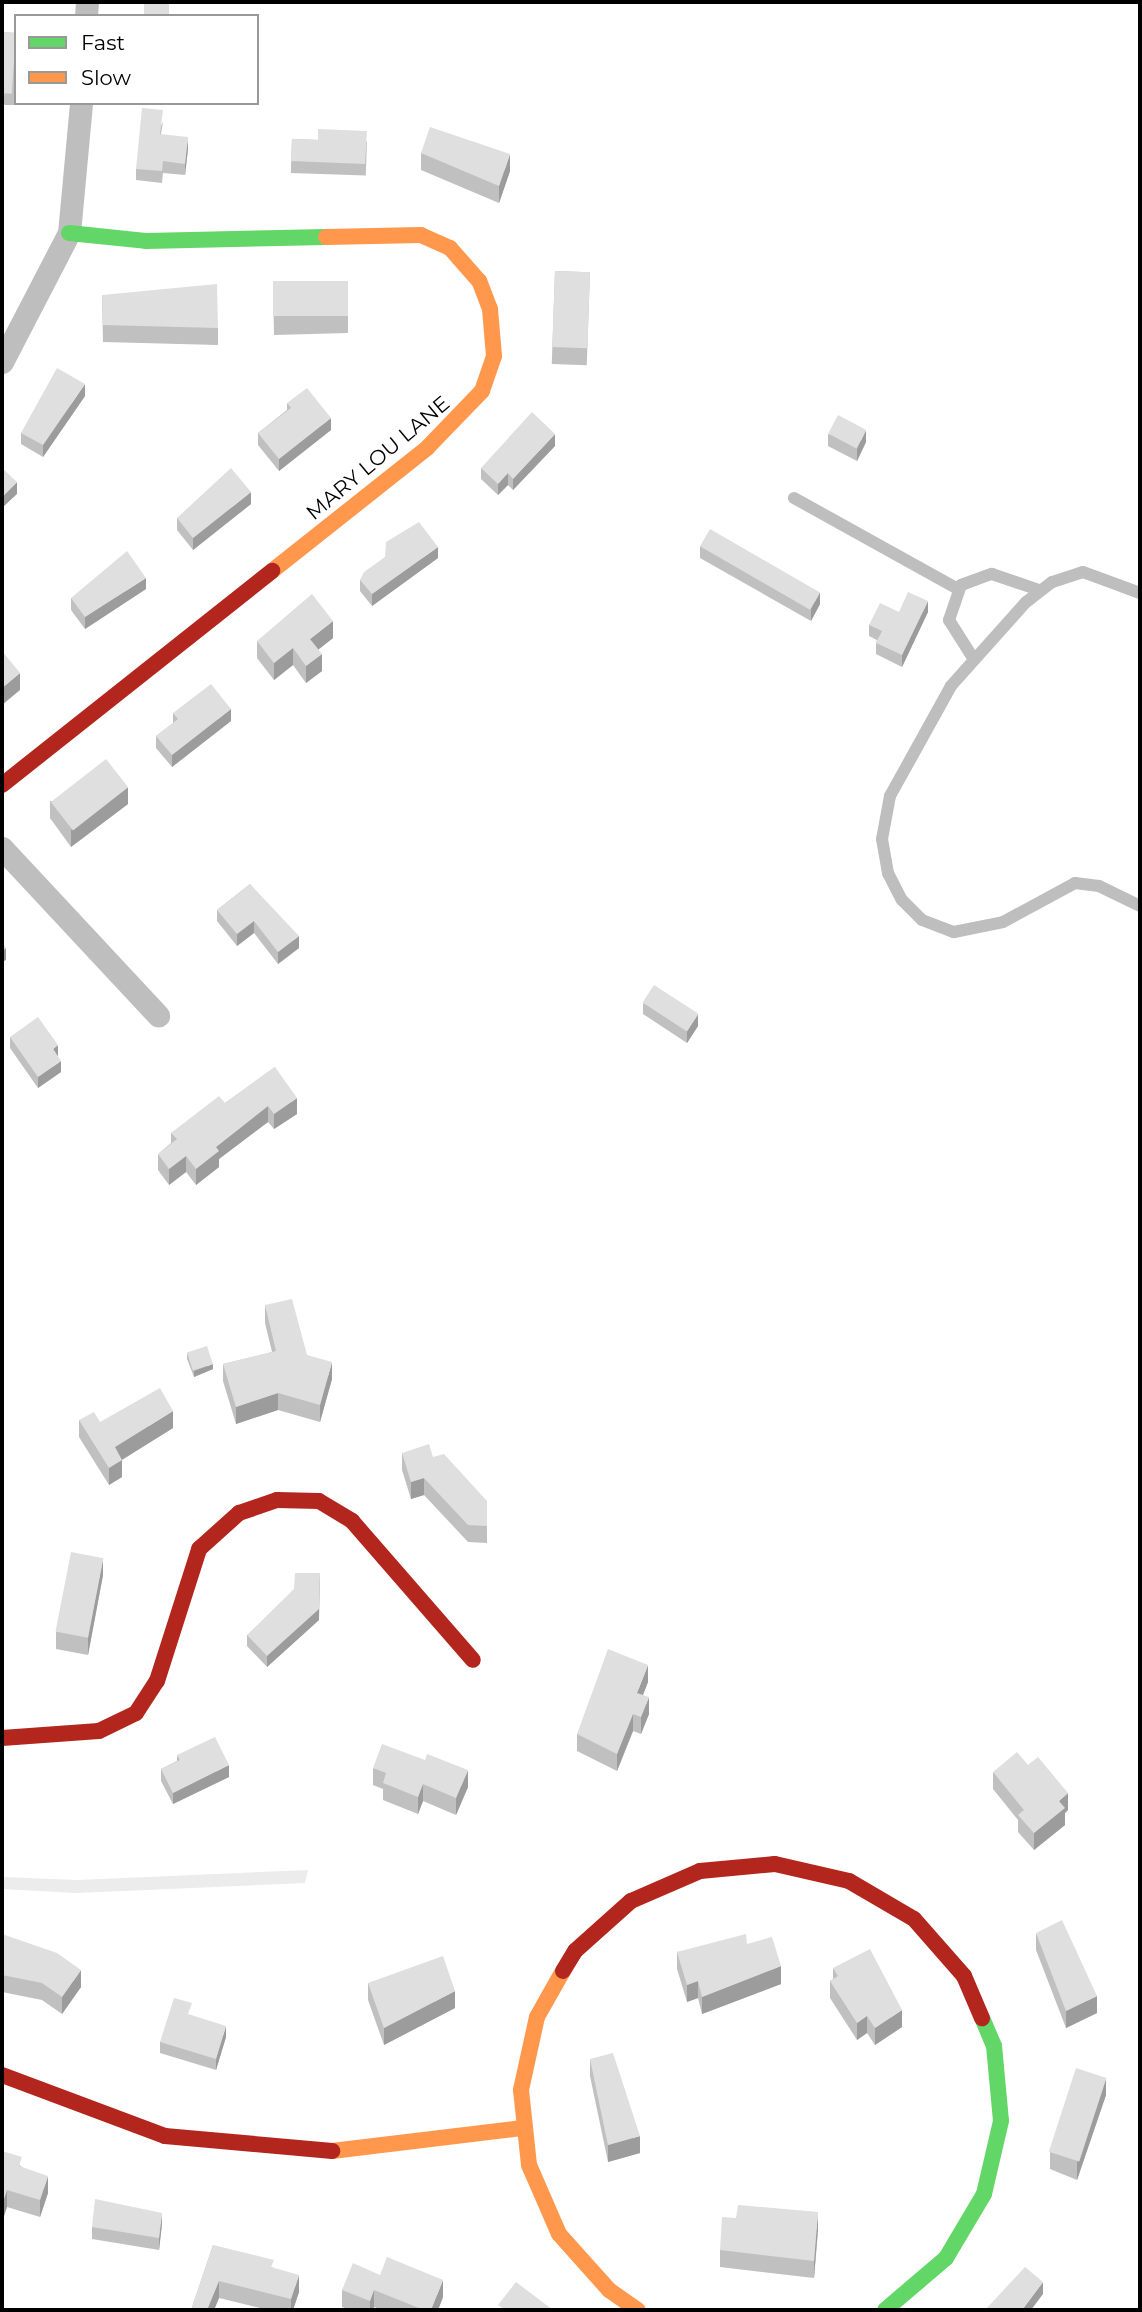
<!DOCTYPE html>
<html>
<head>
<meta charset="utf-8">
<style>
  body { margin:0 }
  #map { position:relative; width:1142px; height:2312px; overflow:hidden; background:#fff; font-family:Montserrat,sans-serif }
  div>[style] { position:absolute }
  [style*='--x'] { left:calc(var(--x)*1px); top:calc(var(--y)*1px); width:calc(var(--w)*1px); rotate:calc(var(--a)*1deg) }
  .green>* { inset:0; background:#ececec }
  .lane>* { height:12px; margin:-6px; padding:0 6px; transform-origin:6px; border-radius:6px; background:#bebebe }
  .street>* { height:23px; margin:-11.5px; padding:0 11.5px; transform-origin:11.5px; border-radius:11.5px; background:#bebebe }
  .fast>* { height:16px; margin:-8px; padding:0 8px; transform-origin:8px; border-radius:8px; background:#63d668 }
  .slow>* { height:16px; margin:-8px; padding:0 8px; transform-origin:8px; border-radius:8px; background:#ff974d }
  .jam>* { height:16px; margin:-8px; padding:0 8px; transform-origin:8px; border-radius:8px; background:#b3261e }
  .wall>* { inset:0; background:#c0c0c0; transform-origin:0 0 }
  .shaded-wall>* { inset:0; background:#9c9c9c }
  .building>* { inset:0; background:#dfdfdf; transform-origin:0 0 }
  span { translate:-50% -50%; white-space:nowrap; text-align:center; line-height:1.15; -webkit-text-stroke:5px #fff; paint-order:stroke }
  .street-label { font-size:21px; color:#000 }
  .frame { position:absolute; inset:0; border:4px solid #000; pointer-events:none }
  .legend { position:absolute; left:14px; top:14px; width:245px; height:91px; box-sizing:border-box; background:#fff; border:2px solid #999; margin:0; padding:9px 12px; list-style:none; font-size:21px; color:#000 }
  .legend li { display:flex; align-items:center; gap:14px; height:35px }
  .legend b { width:35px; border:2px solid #999 }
</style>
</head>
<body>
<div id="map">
  <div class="green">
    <i style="clip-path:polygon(308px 1870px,305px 1883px,76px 1893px,2px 1889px,2px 1877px,77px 1880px)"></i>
  </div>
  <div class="lane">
    <i style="--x:794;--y:498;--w:188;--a:29"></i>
    <i style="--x:1140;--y:593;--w:61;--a:-159.8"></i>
    <i style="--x:1083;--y:572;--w:33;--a:162"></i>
    <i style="--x:1052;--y:582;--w:33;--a:142"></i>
    <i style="--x:1026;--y:602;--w:113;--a:131.8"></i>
    <i style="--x:951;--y:686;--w:126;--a:119"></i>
    <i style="--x:890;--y:796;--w:44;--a:100.5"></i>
    <i style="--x:882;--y:839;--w:35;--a:80"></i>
    <i style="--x:888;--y:873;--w:30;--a:63"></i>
    <i style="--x:902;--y:900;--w:28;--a:45"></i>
    <i style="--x:922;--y:920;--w:34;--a:21"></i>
    <i style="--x:954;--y:932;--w:50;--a:-11.5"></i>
    <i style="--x:1003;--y:922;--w:82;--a:-28.4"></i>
    <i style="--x:1075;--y:883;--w:24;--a:7"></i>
    <i style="--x:1099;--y:886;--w:46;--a:26"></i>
    <i style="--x:973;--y:658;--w:45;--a:-122.3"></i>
    <i style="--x:949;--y:620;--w:37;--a:-71"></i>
    <i style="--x:961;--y:585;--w:33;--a:-20"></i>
    <i style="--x:992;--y:574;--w:50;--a:18.8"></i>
  </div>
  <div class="street">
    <i style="--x:86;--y:16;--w:14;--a:-86"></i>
    <i style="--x:2;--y:362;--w:145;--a:-62.6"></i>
    <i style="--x:69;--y:233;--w:131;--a:-84.7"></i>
    <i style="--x:2;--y:848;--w:229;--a:47"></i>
  </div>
  <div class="fast">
    <i style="--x:69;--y:233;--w:77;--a:5.9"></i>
    <i style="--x:146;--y:241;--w:180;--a:-1.3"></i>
    <i style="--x:885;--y:2310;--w:80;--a:-40.4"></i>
    <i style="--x:946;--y:2258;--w:74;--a:-59.3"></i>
    <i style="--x:984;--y:2194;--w:75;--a:-76.9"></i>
    <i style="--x:1001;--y:2121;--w:75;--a:-95.3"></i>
    <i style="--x:994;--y:2046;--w:30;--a:-113"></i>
  </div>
  <div class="slow">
    <i style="--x:272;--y:571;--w:198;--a:-38.4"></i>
    <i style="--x:427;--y:448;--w:79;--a:-46"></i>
    <i style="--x:482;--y:391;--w:37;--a:-71"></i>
    <i style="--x:494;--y:356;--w:47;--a:-94.9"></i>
    <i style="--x:490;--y:309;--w:30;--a:-111"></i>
    <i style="--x:479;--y:281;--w:44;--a:-131.3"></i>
    <i style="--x:450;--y:248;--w:32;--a:-156"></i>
    <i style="--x:421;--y:235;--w:95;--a:178.8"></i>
    <i style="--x:563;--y:1971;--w:53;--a:119.5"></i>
    <i style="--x:537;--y:2017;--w:75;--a:102.4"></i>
    <i style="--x:521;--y:2090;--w:75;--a:83.9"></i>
    <i style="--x:529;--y:2165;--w:75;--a:66.5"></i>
    <i style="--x:559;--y:2234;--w:75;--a:48.2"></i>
    <i style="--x:609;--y:2290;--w:35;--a:35"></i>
    <i style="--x:332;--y:2151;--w:191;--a:-6.9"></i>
  </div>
  <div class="jam">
    <i style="--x:2;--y:785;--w:345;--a:-38.4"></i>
    <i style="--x:2;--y:1738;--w:97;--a:-4.1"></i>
    <i style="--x:99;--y:1731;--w:41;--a:-25.9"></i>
    <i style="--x:136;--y:1713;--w:38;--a:-57"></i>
    <i style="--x:157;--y:1681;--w:139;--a:-72.3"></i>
    <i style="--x:199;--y:1549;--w:54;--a:-42"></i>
    <i style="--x:239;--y:1513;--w:40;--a:-18.9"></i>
    <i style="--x:277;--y:1500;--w:42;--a:1.4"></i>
    <i style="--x:319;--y:1501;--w:39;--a:31"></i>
    <i style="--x:352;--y:1521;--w:184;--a:49"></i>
    <i style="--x:563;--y:1971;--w:23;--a:-59"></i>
    <i style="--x:575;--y:1951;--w:75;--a:-41.8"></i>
    <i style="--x:631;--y:1901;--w:75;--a:-23.5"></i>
    <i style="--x:700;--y:1871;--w:75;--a:-5.3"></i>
    <i style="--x:775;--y:1864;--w:76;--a:12.9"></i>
    <i style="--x:849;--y:1881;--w:75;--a:30.3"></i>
    <i style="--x:914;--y:1919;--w:76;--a:48.7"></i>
    <i style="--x:964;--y:1976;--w:46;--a:66.8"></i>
    <i style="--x:2;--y:2075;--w:174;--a:20.5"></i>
    <i style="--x:165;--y:2136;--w:168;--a:5.1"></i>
  </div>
  <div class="wall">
    <i style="clip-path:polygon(2px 32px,16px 33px,16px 103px,18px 103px,18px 105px,2px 105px)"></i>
    <i style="clip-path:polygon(163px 122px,161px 134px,188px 149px,185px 175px,163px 173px,162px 183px,136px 180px,136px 169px)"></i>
    <i style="left:292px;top:139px;width:75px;height:34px;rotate:2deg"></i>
    <i style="clip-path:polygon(421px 153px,510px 171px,499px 203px,421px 170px)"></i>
    <i style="left:555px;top:271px;width:35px;height:93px;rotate:2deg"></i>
    <i style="clip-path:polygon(273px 282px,348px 316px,348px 333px,274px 335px)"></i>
    <i style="clip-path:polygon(102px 295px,218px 328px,218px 345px,103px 342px)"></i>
    <i style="clip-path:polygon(85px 396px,43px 457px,21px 444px,21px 433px)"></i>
    <i style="clip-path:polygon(287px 403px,331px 430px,279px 471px,258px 445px,258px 433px,287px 410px)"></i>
    <i style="clip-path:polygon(828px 434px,866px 442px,857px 461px,828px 446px)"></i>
    <i style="clip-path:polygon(555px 446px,513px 490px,508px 485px,498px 495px,481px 479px,481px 468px)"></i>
    <i style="clip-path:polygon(251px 504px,193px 550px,177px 530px,177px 518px)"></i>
    <i style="clip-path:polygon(700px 546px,820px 604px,811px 621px,700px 558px)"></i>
    <i style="clip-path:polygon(385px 557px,438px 558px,372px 606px,360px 591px,360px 580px)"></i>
    <i style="clip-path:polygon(146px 589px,85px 629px,71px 610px,71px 598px)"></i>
    <i style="clip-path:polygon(899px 612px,928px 612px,902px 667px,876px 654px,876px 643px,877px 640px,869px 636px,869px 625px)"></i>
    <i style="clip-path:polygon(333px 638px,318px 650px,322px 671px,306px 683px,293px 665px,274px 680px,257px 658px,257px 641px)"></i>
    <i style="clip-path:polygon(173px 713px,231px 721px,172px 767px,156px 748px,156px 736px,173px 723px)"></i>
    <i style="clip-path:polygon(50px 801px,128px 804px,71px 847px,50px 818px)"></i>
    <i style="clip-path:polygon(250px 884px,299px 948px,278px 964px,254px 933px,237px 946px,217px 921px,217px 910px)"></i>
    <i style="clip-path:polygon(643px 1003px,698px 1026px,687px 1043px,643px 1014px)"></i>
    <i style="clip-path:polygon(10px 1037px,61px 1072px,38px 1088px,10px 1048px)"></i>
    <i style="clip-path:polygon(275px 1067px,297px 1114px,274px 1129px,268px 1122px,219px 1159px,219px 1167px,196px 1185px,186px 1172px,169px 1185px,158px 1170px,158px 1154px,171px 1143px,171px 1133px,225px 1103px)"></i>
    <i style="clip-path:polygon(265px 1305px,307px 1355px,332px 1379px,320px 1422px,278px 1410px,236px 1424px,223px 1381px,223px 1364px,272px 1352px,265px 1323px)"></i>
    <i style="clip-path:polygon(187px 1353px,213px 1369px,194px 1377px,187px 1359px)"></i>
    <i style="clip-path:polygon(79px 1420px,100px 1422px,173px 1428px,122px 1460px,122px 1477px,109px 1485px,79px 1437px)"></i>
    <i style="clip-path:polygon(402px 1453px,433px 1457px,487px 1501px,487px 1543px,468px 1542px,424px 1495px,411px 1499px,402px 1470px)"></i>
    <i style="clip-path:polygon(103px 1575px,88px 1655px,56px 1649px,56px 1632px)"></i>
    <i style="clip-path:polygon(319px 1620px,267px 1667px,247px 1646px,247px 1635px)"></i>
    <i style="clip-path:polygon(648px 1682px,643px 1695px,649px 1714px,641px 1734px,633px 1731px,617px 1771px,577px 1751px,577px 1734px)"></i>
    <i style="clip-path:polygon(177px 1755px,229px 1777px,173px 1804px,161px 1781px,161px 1769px,177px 1761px)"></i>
    <i style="clip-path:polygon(373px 1768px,468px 1787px,456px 1815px,423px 1801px,418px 1814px,383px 1800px,383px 1789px,373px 1785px)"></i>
    <i style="clip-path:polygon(993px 1772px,1068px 1810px,1065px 1813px,1065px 1825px,1034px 1850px,1018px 1832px,1018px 1820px,993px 1789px)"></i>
    <i style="clip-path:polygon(1036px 1933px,1097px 2013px,1066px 2028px,1036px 1950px)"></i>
    <i style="clip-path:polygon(2px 1934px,81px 1987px,62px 2014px,42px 2000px,2px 1992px)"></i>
    <i style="clip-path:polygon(747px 1944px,781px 1984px,702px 2014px,698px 1998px,687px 2002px,677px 1969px,677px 1952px)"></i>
    <i style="clip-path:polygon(833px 1968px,902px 2027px,875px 2045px,867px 2033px,857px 2040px,830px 1998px,830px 1981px,833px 1979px)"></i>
    <i style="clip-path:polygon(368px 1983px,455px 2008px,384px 2045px,368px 2000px)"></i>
    <i style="clip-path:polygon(191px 2015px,226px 2037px,216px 2070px,160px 2053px,160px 2042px)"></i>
    <i style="clip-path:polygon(590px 2059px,640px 2153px,608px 2162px,590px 2076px)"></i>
    <i style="clip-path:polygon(1106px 2095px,1077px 2180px,1050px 2169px,1050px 2152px)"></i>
    <i style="clip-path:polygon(2px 2151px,22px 2167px,48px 2193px,40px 2217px,7px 2207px,4px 2216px,2px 2215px)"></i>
    <i style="clip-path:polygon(736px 2218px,818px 2229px,814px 2278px,720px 2267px,720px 2250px)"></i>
    <i style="clip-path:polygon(162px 2224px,159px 2250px,92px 2239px,92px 2227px)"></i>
    <i style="clip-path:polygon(213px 2245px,274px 2268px,299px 2292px,293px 2310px,268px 2310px,219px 2298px,214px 2310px,191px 2310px)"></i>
    <i style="clip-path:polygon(380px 2275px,443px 2297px,438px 2310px,382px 2310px,374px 2307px,373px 2310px,351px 2310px,342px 2307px,342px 2290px)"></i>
  </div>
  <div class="shaded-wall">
    <i style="clip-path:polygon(188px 137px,188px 149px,185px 175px,185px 164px)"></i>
    <i style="clip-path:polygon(510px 154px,510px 171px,499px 203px,499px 186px)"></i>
    <i style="clip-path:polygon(85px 384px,85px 396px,43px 457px,43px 445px)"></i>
    <i style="clip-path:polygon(331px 418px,331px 430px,279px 471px,279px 459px)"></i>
    <i style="clip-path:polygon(866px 430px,866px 442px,857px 461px,857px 449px)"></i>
    <i style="clip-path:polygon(555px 434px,555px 446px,513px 490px,513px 479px)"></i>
    <i style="clip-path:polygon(508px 473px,508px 485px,498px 495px,498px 484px)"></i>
    <i style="clip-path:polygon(17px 482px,17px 494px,2px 508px,2px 497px)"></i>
    <i style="clip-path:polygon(251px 492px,251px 504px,193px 550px,193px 538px)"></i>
    <i style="clip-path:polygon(438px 547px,438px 558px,372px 606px,372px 594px)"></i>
    <i style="clip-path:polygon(146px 578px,146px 589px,85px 629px,85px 617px)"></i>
    <i style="clip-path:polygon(820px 592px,820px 604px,811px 621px,811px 609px)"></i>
    <i style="clip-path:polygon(928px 601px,928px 612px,902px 667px,902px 655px)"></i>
    <i style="clip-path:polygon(333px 621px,333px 638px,310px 656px,310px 639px)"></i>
    <i style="clip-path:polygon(293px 648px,293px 665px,274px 680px,274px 663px)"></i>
    <i style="clip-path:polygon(322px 654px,322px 671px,306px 683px,306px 666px)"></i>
    <i style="clip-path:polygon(20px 673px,20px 690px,2px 705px,2px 688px)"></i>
    <i style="clip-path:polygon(231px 709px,231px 721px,172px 767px,172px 755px)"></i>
    <i style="clip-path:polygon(128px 787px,128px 804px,71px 847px,71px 830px)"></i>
    <i style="clip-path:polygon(254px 921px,254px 933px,237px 946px,237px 934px)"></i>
    <i style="clip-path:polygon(299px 936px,299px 948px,278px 964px,278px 952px)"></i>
    <i style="clip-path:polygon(6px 948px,6px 960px,2px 962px,2px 951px)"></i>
    <i style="clip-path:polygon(698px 1014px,698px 1026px,687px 1043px,687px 1031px)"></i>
    <i style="clip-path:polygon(58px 1045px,58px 1057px,53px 1049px)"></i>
    <i style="clip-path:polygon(61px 1061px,61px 1072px,38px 1088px,38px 1077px)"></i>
    <i style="clip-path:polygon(297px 1098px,297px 1114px,274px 1129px,274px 1114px)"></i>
    <i style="clip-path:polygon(268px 1106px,268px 1122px,219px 1159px,219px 1167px,196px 1185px,196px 1169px,216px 1147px)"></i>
    <i style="clip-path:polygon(186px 1156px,186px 1172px,169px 1185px,169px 1169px)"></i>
    <i style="clip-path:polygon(332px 1362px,332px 1379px,320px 1422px,320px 1405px)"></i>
    <i style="clip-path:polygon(213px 1364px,213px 1369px,194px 1377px,194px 1371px)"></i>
    <i style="clip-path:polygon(278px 1393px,278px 1410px,236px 1424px,236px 1407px)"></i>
    <i style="clip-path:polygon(173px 1411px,173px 1428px,115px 1464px,122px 1460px,122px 1477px,109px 1485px,109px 1468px,115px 1447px)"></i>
    <i style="clip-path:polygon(424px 1478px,424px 1495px,411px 1499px,411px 1482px)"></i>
    <i style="clip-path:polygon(103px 1558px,103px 1575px,88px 1655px,88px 1638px)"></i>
    <i style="clip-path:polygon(320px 1573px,319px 1620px,267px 1667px,267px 1656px)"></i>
    <i style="clip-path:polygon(648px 1665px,648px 1682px,637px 1710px,637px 1693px)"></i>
    <i style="clip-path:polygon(649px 1697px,649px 1714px,641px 1734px,641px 1717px)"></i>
    <i style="clip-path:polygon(633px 1714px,633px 1731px,617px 1771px,617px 1754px)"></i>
    <i style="clip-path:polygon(229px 1765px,229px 1777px,173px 1804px,173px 1793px)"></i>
    <i style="clip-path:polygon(468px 1770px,468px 1787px,456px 1815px,456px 1798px)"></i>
    <i style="clip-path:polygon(423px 1784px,423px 1801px,418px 1814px,418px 1797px)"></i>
    <i style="clip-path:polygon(1068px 1793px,1068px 1810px,1065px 1813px,1065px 1825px,1034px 1850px,1034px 1833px,1059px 1801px)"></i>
    <i style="clip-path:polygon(781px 1966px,781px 1984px,702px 2014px,702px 1997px)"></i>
    <i style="clip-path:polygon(81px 1970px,81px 1987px,62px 2014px,62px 1997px)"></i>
    <i style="clip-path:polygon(698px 1981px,698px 1998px,687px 2002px,687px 1985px)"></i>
    <i style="clip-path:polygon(455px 1991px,455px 2008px,384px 2045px,384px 2028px)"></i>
    <i style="clip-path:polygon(1097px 1996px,1097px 2013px,1066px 2028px,1066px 2011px)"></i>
    <i style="clip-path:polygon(902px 2010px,902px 2027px,875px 2045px,875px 2028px)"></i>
    <i style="clip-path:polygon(867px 2016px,867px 2033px,857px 2040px,857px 2023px)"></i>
    <i style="clip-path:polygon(226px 2026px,226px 2037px,216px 2070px,216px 2059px)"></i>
    <i style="clip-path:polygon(1106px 2078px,1106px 2095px,1077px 2180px,1077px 2163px)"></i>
    <i style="clip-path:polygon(640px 2136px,640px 2153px,608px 2162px,608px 2145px)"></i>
    <i style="clip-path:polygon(48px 2176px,48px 2193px,40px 2217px,40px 2200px)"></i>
    <i style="clip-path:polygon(7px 2190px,7px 2207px,4px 2216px,4px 2199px)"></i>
    <i style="clip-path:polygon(818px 2212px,818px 2229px,814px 2278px,814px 2261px)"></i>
    <i style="clip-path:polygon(162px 2213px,162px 2224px,159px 2250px,159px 2238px)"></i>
    <i style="clip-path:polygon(299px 2275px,299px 2292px,293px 2310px,291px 2310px,291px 2299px)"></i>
    <i style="clip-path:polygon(443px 2280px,443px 2297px,438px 2310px,431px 2310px)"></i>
    <i style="clip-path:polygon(219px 2281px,219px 2298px,214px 2310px,207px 2310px)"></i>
    <i style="clip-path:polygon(1043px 2282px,1043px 2294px,1031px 2310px,1022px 2310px)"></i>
    <i style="clip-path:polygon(374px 2290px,374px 2307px,373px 2310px,370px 2310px,370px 2301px)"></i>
  </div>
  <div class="building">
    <i style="left:144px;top:3px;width:25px;height:13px"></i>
    <i style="left:2px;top:32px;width:14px;height:61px;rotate:4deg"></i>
    <i style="clip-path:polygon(142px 108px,163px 110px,160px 134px,188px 137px,185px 164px,163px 161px,162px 171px,136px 169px)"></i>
    <i style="clip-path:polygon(430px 127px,510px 154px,499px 186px,421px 153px)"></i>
    <i style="clip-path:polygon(318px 129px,367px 131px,365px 164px,291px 161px,292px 139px,318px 140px)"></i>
    <i style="left:555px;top:271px;width:35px;height:76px;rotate:2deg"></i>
    <i style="left:348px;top:281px;width:35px;height:75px;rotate:90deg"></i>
    <i style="clip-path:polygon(217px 284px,218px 328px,103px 325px,102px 295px)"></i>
    <i style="clip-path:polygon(57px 368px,85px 384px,43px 445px,21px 433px)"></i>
    <i style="clip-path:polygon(307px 388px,331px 418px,279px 459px,258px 433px,291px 408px,287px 403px)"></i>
    <i style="clip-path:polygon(532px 412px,555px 434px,513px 479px,508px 473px,498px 484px,481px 468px)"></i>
    <i style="left:838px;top:415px;width:32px;height:21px;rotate:28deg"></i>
    <i style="clip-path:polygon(2px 468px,17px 482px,2px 497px)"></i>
    <i style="clip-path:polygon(231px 468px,251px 492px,193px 538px,177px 518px)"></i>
    <i style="clip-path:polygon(419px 522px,438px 547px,372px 594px,360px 580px,364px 572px,385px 557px,386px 542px)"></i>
    <i style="left:710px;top:529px;width:127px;height:20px;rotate:30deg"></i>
    <i style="clip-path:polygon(127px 551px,146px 578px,85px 617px,71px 598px)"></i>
    <i style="clip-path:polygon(908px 592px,928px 601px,902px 655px,876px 643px,882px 631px,869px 625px,880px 603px,899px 612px)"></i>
    <i style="clip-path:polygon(312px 594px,333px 621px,310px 639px,322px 654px,306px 666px,293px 648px,274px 663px,257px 641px)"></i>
    <i style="clip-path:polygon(2px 651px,20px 673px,2px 688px)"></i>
    <i style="clip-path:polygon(211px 684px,231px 709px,172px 755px,156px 736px,178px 719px,173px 713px)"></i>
    <i style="left:106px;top:759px;width:36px;height:70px;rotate:52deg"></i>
    <i style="clip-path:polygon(250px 884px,299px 936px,278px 952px,254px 921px,237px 934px,217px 910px)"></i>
    <i style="clip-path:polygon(2px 942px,6px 948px,2px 951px)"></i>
    <i style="left:654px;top:985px;width:53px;height:21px;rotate:33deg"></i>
    <i style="clip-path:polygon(38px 1017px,58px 1045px,53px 1049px,61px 1061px,38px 1077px,10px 1037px)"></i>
    <i style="clip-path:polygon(275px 1067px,297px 1098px,274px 1114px,268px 1106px,216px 1147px,219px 1151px,196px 1169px,186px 1156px,169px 1169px,158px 1154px,177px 1139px,171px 1133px,219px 1096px,225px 1103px)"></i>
    <i style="clip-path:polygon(292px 1299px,307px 1355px,332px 1362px,320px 1405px,278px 1393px,236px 1407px,223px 1364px,276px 1351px,265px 1305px)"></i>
    <i style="left:207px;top:1346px;width:19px;height:21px;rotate:72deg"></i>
    <i style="clip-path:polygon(160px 1388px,173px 1411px,115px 1447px,122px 1460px,109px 1468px,79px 1420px,94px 1412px,100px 1422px)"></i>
    <i style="clip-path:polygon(429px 1444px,433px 1457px,444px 1454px,487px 1501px,487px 1526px,468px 1525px,424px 1478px,411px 1482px,402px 1453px)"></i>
    <i style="left:71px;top:1552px;width:33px;height:81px;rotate:11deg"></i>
    <i style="clip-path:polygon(295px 1573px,320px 1573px,319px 1609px,267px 1656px,247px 1635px,294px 1589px)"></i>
    <i style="clip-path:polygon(608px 1649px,648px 1665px,637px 1693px,649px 1697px,641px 1717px,633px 1714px,617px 1754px,577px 1734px)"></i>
    <i style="clip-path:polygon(215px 1737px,229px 1765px,173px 1793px,161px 1769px,180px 1760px,177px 1755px)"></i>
    <i style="clip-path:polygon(382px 1744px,425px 1760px,427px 1754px,468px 1770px,456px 1798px,423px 1784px,418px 1797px,383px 1783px,386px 1773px,373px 1768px)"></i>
    <i style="clip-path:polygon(1017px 1752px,1028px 1765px,1038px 1757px,1068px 1793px,1059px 1801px,1065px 1808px,1034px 1833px,1018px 1815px,1024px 1810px,993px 1772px)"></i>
    <i style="clip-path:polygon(1062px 1920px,1097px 1996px,1066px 2011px,1036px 1933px)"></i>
    <i style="clip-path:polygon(2px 1934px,57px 1953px,81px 1970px,62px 1997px,42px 1983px,2px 1975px)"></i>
    <i style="clip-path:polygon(746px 1934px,747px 1944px,772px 1937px,781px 1966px,702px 1997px,698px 1981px,687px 1985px,677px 1952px)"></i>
    <i style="clip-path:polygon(870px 1949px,902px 2010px,875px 2028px,867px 2016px,857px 2023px,830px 1981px,838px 1976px,833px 1968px)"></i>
    <i style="clip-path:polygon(443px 1956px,455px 1991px,384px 2028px,368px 1983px)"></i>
    <i style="clip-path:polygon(174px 1998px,192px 2003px,188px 2014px,226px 2026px,216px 2059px,160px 2042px)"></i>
    <i style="clip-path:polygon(613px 2053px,640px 2136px,608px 2145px,590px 2059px)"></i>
    <i style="left:1076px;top:2068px;width:32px;height:88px;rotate:18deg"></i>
    <i style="clip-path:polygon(2px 2151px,22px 2157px,19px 2166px,48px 2176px,40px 2200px,7px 2190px,4px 2199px,2px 2198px)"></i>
    <i style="clip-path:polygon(95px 2199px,162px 2213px,159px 2238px,92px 2227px)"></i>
    <i style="clip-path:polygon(738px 2205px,818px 2212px,814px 2261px,720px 2250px,722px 2217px,736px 2218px)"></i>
    <i style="clip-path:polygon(213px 2245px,274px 2260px,271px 2267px,299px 2275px,291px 2299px,219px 2281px,207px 2310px,191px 2310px)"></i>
    <i style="clip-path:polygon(387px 2257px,443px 2280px,431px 2310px,424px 2310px,374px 2290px,370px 2301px,342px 2290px,353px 2263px,380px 2275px)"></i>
    <i style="clip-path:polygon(1025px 2267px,1043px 2282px,1022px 2310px,985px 2310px)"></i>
    <i style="clip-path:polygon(516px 2282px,553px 2310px,505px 2310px,498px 2305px)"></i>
  </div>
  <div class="street-label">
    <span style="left:378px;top:458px;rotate:-40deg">MARY LOU LANE</span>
  </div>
  <div class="frame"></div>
  <ul class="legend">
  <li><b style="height:9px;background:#63d668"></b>Fast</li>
  <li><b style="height:9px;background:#ff974d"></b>Slow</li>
  </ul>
</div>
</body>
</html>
